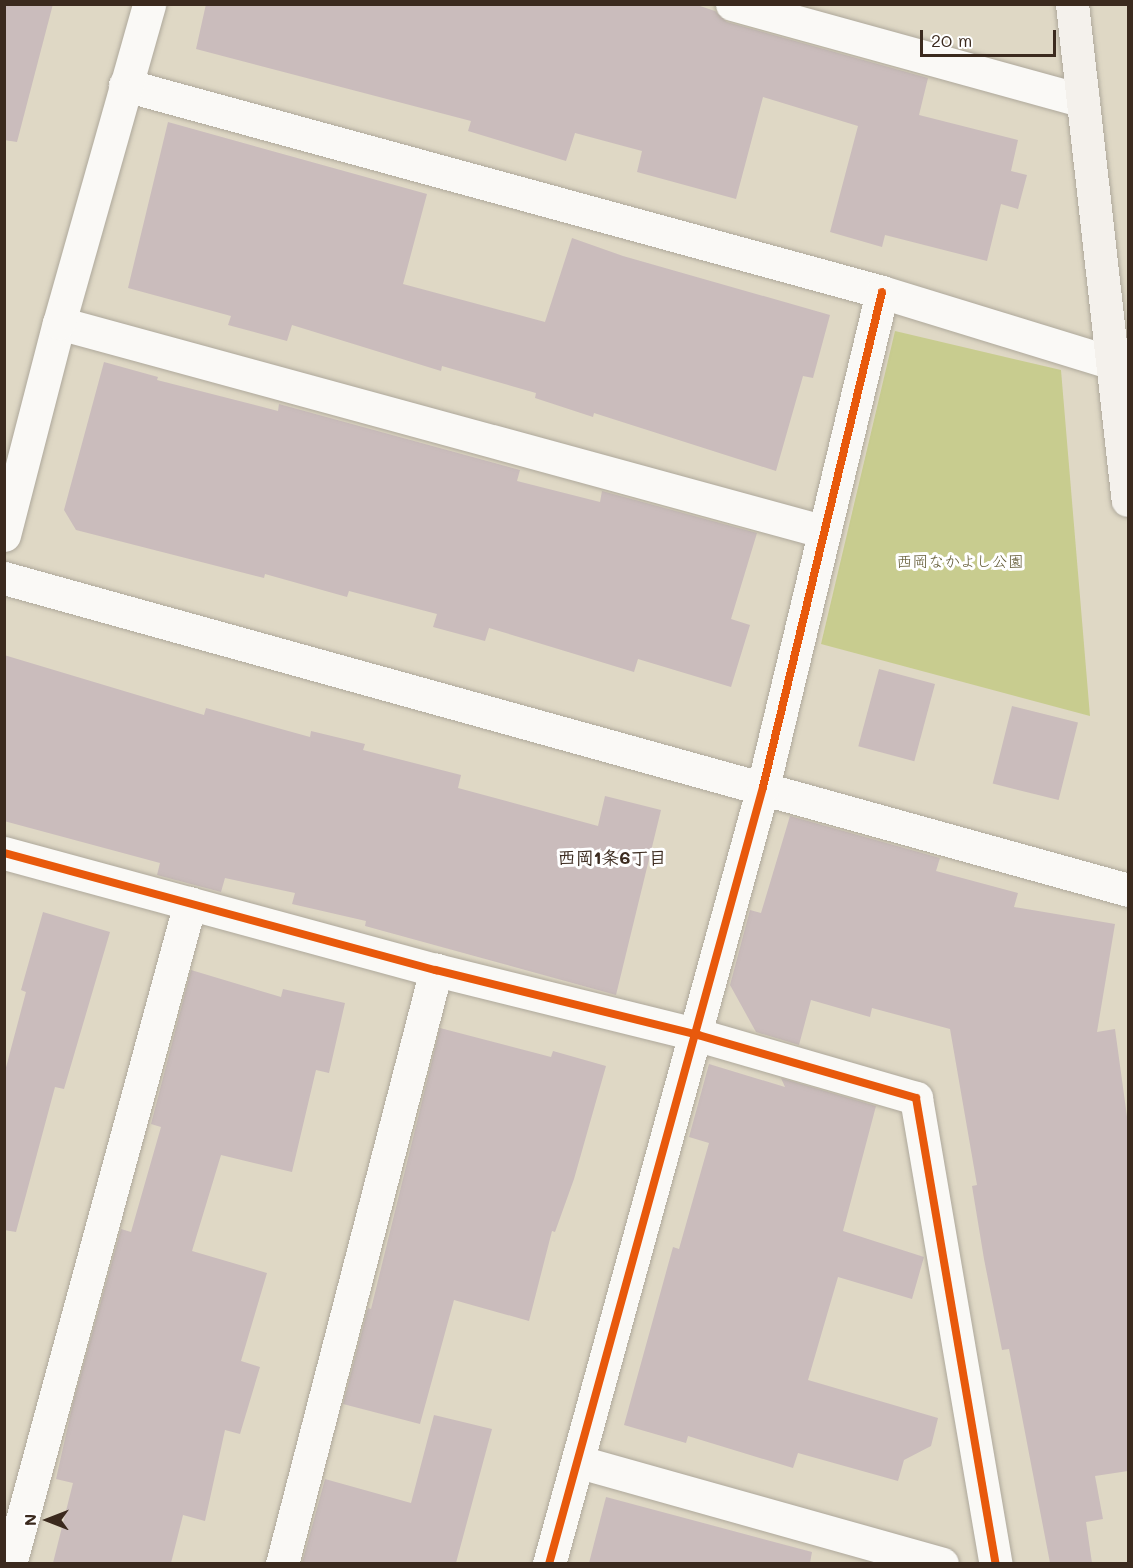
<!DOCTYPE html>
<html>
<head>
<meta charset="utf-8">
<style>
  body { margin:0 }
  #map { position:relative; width:1133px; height:1568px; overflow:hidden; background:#dfd8c5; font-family:Mali,"Klee One",sans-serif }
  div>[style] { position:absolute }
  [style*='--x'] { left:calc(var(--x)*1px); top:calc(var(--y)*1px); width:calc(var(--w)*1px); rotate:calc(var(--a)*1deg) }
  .green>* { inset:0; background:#c8cc8f }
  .building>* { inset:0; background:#cabcbc; transform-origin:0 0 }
  .roads { filter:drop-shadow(0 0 2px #aea89b) drop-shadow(0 0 2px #aea89b) }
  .street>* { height:33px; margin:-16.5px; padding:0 16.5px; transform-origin:16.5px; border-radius:16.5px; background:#faf9f6 }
  .secondary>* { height:33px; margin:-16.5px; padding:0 16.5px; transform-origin:16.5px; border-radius:16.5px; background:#f4f1ec }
  .cycleway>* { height:8px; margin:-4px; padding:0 4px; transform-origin:4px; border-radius:4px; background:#e8590c }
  span { translate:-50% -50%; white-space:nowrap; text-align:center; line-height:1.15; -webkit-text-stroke:6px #fff; paint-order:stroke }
  .park-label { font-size:16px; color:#605833 }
  .neighbourhood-label { font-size:18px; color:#3b2a1e; font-weight:700 }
  .frame { position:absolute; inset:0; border:6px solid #3b2a1e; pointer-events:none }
  .north { position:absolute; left:18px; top:1490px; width:60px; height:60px; -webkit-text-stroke:4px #fff; paint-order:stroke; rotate:270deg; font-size:16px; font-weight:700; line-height:24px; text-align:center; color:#3b2a1e }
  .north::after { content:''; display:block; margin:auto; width:21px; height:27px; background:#3b2a1e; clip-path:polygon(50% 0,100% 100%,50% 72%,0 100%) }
  .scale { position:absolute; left:920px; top:30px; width:136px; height:27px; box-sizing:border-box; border:3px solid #3b2a1e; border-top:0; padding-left:8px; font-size:18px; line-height:21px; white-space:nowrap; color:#3b2a1e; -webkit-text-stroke:4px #fff; paint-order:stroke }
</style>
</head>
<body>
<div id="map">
  <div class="green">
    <i style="clip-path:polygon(895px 331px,1061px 370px,1090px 716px,821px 644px)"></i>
  </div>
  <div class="building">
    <i style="clip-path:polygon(4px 4px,53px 4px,17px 142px,4px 140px)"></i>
    <i style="clip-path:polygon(206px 4px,694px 4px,715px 11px,727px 22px,928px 78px,919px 115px,1018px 140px,1011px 171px,1027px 175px,1018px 209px,1001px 204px,987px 261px,885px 235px,882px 247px,830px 232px,858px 126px,763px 97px,736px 199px,637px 172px,642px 151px,575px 133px,566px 161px,468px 131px,471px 121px,196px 49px)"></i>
    <i style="clip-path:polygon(168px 122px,427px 194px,403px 284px,545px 322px,572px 238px,623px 256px,830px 315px,813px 378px,803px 376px,776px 471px,594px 413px,593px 417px,535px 398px,536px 393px,442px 366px,441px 371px,292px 325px,287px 341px,228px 325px,231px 316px,128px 288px)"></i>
    <i style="clip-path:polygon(104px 362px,158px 377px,157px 380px,278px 411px,279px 404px,520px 470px,517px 481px,600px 502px,602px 491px,757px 533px,731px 619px,750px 625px,731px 687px,638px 659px,634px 672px,489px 628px,485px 641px,433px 627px,437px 614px,349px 591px,347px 597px,265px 574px,264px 578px,76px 530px,64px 510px)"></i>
    <i style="clip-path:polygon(4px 655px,204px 715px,206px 708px,310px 737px,311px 731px,365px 744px,363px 750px,461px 775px,458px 788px,598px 826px,605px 796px,661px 810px,616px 995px,365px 926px,366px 921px,292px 904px,295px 893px,225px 878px,221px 892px,157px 875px,160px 863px,4px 821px)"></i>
    <i style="left:879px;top:669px;width:58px;height:80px;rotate:15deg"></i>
    <i style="left:1012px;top:706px;width:68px;height:80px;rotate:14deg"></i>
    <i style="clip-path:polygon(790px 816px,940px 858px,936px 871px,1018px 893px,1014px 907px,1115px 924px,1097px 1032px,1115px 1029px,1128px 1124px,1128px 1471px,1095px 1476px,1103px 1519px,1086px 1522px,1092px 1563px,1050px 1563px,1009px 1349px,1002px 1350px,984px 1259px,972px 1186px,977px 1185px,950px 1029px,872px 1008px,870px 1017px,811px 1000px,799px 1045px,756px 1032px,730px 985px,750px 910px,761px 913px)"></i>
    <i style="clip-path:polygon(43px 912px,110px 932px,64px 1089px,55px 1087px,16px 1232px,4px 1230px,4px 1075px,26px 992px,21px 990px)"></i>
    <i style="clip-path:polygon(191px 970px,281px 997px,283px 989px,345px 1003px,329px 1073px,316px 1070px,292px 1172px,221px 1155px,192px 1251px,267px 1273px,241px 1361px,260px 1367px,240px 1434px,225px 1430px,205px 1521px,183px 1515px,171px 1563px,53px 1563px,73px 1483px,56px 1479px,73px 1403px,121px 1229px,131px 1232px,161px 1127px,151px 1124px)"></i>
    <i style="clip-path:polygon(440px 1028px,551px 1057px,553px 1051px,606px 1066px,574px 1179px,555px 1232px,552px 1231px,529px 1321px,454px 1300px,420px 1424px,343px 1404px,368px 1308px,371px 1309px)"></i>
    <i style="clip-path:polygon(709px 1064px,785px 1087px,781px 1078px,876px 1106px,843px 1231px,924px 1257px,912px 1299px,838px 1277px,808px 1380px,938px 1418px,931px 1446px,904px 1460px,898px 1481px,798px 1453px,793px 1468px,688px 1436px,686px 1443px,624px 1425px,673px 1247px,679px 1249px,709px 1143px,689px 1137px)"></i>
    <i style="clip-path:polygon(434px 1415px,492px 1429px,456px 1563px,302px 1563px,325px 1479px,411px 1503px)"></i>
    <i style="clip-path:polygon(606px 1497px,812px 1552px,810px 1563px,589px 1563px)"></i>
  </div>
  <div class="roads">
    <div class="street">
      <i style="--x:732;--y:4;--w:364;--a:15.4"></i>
      <i style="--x:125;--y:85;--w:785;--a:15.29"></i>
      <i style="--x:882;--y:292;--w:242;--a:17.1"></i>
      <i style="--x:59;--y:323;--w:791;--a:15.25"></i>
      <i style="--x:4;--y:535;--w:219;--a:-75.5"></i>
      <i style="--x:59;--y:323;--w:331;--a:-74.2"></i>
      <i style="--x:4;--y:578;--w:1166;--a:15.51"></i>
      <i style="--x:4;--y:853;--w:448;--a:15.2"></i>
      <i style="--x:436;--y:970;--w:270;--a:13.9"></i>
      <i style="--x:698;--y:1035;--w:227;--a:16.1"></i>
      <i style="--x:916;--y:1098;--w:473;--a:80.3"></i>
      <i style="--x:580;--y:1462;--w:376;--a:15.7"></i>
      <i style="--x:10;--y:1564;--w:685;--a:-74.77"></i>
      <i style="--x:282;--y:1564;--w:614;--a:-75.47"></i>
      <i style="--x:549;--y:1564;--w:806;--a:-74.6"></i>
      <i style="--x:763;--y:787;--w:509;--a:-76.48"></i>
    </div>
    <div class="secondary">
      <i style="--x:1072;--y:4;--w:499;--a:83.6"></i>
    </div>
  </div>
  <div class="cycleway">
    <i style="--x:4;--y:853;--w:448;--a:15.2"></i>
    <i style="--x:436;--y:970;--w:270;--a:13.9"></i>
    <i style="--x:698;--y:1035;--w:227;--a:16.1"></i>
    <i style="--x:916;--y:1098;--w:473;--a:80.3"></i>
    <i style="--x:549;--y:1564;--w:806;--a:-74.6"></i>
    <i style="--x:763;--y:787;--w:509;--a:-76.48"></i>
  </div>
  <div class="park-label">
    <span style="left:960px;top:561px">西岡なかよし公園</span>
  </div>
  <div class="neighbourhood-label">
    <span style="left:612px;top:857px">西岡1条6丁目</span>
  </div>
  <div class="frame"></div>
  <div class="north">N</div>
  <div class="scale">20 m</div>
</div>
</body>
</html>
